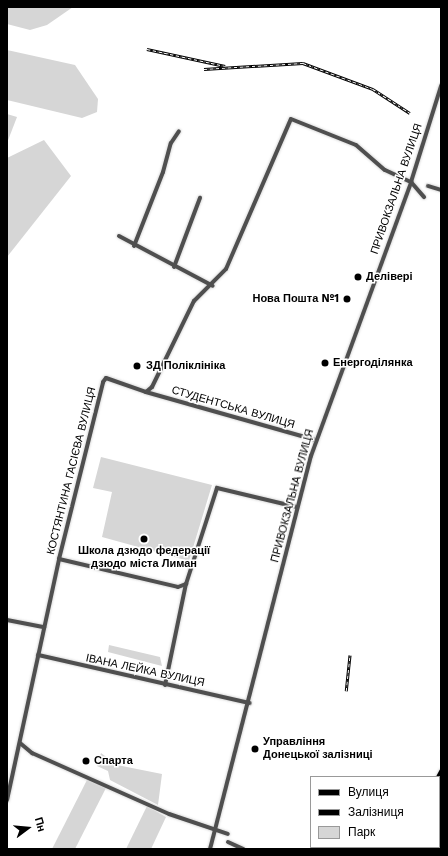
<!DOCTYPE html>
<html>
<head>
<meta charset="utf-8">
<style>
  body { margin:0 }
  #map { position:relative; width:448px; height:856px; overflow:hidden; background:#fff; font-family:"Work Sans",sans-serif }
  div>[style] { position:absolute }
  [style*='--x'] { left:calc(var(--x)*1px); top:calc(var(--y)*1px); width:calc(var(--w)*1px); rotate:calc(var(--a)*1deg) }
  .green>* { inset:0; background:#d6d6d6 }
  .roads { filter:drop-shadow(0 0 1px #dbdbdb) drop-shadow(0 0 1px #dbdbdb) }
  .minor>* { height:4px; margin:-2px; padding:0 2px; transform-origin:2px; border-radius:2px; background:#4f4f4f }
  .major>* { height:5px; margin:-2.5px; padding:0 2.5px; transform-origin:2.5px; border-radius:2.5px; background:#000 }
  .rail>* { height:2.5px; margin-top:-1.25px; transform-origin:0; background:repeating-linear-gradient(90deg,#fff 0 3px,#000 0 6px); box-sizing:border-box; border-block:1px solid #000 }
  .dots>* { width:11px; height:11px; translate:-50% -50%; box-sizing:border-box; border:2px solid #fff; border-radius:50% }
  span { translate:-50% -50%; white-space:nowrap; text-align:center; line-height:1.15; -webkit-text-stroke:3px #fff; paint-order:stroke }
  .street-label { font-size:11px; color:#000 }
  .poi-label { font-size:11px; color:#000; font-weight:700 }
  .left { translate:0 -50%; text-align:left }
  .right { translate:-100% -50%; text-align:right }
  .frame { position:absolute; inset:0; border:8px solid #000; pointer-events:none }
  .legend { position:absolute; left:310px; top:776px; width:130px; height:72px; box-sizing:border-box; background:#fff; border:1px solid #999; margin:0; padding:5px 7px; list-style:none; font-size:12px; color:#000 }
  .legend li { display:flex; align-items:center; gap:8px; height:20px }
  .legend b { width:20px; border:1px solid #999 }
  .north { position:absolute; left:8px; top:808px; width:40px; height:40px; -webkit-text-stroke:3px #fff; paint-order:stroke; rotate:74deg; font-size:11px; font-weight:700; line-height:16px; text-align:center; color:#000 }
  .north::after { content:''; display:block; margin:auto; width:14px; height:18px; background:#000; clip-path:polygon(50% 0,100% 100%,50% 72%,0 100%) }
</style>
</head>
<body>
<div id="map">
  <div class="green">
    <i style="clip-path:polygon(7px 7px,73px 7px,47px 25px,30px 30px,7px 24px)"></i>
    <i style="clip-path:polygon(7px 50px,75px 65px,98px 99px,97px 112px,82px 118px,7px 100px)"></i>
    <i style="clip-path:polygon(7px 114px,17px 117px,7px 143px)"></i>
    <i style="clip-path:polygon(44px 140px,71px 176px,7px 257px,7px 158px)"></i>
    <i style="clip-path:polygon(101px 457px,212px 485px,189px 561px,102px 537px,112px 492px,93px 488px)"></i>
    <i style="clip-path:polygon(109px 645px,160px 657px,162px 666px,108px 652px)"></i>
    <i style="clip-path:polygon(101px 753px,117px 765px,162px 774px,158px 805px,110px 780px,108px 771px,97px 766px)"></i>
    <i style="clip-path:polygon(88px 778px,107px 786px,75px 849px,52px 849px)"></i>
    <i style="clip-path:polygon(147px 806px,166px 817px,151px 849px,126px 849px)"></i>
  </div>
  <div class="roads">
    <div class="minor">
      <i style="--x:428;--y:186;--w:14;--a:17"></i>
      <i style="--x:119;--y:236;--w:106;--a:28"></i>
      <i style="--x:134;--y:246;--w:79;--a:-68.6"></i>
      <i style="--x:163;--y:172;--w:30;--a:-75"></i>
      <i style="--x:171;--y:143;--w:14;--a:-56"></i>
      <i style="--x:174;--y:267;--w:74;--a:-69.4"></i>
      <i style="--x:146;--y:392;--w:177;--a:15.8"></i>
      <i style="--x:59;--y:559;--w:122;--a:13.2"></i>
      <i style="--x:178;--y:587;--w:9;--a:-21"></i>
      <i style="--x:7;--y:620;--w:38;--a:11"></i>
      <i style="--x:38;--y:655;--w:217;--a:12.8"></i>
      <i style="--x:165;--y:685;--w:103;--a:-78.3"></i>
      <i style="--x:186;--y:584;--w:101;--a:-72.1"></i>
      <i style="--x:217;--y:488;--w:82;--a:13.4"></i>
      <i style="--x:20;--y:743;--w:16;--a:40"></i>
      <i style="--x:32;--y:753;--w:150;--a:24"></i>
      <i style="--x:169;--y:814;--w:62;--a:18.7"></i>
      <i style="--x:7;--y:800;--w:247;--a:-77.8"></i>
      <i style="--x:59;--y:559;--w:182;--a:-76"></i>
      <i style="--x:103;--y:382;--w:5;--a:-53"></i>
      <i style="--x:106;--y:378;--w:42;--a:19.3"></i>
      <i style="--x:146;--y:392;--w:8;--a:-40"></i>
      <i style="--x:152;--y:387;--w:96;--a:-64"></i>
      <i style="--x:194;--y:301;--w:45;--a:-45"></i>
      <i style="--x:226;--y:269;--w:163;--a:-66.6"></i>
      <i style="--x:291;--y:119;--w:70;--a:21.8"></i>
      <i style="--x:356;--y:145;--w:38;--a:41"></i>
      <i style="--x:385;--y:170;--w:29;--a:25"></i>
      <i style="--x:411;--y:182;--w:20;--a:49"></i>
      <i style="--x:228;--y:842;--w:17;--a:25"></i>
      <i style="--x:210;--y:849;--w:406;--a:-75.6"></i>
      <i style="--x:311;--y:456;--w:292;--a:-69.9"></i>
      <i style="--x:411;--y:182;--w:101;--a:-72.6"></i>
    </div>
    <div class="major">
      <i style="--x:438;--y:777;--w:7;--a:-63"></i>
      <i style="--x:399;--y:849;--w:2;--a:-63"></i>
    </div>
  </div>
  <div class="rail">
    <i style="--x:147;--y:49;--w:80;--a:12.3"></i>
    <i style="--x:204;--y:69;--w:99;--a:-3.5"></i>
    <i style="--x:303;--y:63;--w:75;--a:20.4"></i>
    <i style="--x:373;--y:89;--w:44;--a:33"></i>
    <i style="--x:346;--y:691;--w:36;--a:-84"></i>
  </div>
  <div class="dots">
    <i style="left:358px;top:277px;background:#000"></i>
    <i style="left:347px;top:299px;background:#000"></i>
    <i style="left:325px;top:363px;background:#000"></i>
    <i style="left:137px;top:366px;background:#000"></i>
    <i style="left:144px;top:539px;background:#000"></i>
    <i style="left:255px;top:749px;background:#000"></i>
    <i style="left:86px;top:761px;background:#000"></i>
  </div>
  <div class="street-label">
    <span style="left:397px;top:189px;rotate:-71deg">ПРИВОКЗАЛЬНА ВУЛИЦЯ</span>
    <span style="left:233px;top:408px;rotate:16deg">СТУДЕНТСЬКА ВУЛИЦЯ</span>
    <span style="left:72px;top:471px;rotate:-76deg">КОСТЯНТИНА ГАСІЄВА ВУЛИЦЯ</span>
    <span style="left:293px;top:496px;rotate:-75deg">ПРИВОКЗАЛЬНА ВУЛИЦЯ</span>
    <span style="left:145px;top:671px;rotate:12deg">ІВАНА ЛЕЙКА ВУЛИЦЯ</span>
  </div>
  <div class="poi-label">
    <span class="left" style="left:366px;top:277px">Делівері</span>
    <span class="right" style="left:339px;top:299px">Нова Пошта №1</span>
    <span class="left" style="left:333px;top:363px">Енергоділянка</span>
    <span class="left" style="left:146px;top:366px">ЗД Поліклініка</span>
    <span style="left:144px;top:558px">Школа дзюдо федерації<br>дзюдо міста Лиман</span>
    <span class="left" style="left:263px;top:749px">Управління<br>Донецької залізниці</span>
    <span class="left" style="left:94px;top:761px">Спарта</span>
  </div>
  <div class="frame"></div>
  <ul class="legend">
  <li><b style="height:5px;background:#000"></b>Вулиця</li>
  <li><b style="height:5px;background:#000"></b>Залізниця</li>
  <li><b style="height:11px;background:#d6d6d6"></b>Парк</li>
  </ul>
  <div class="north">Пн</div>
</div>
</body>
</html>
